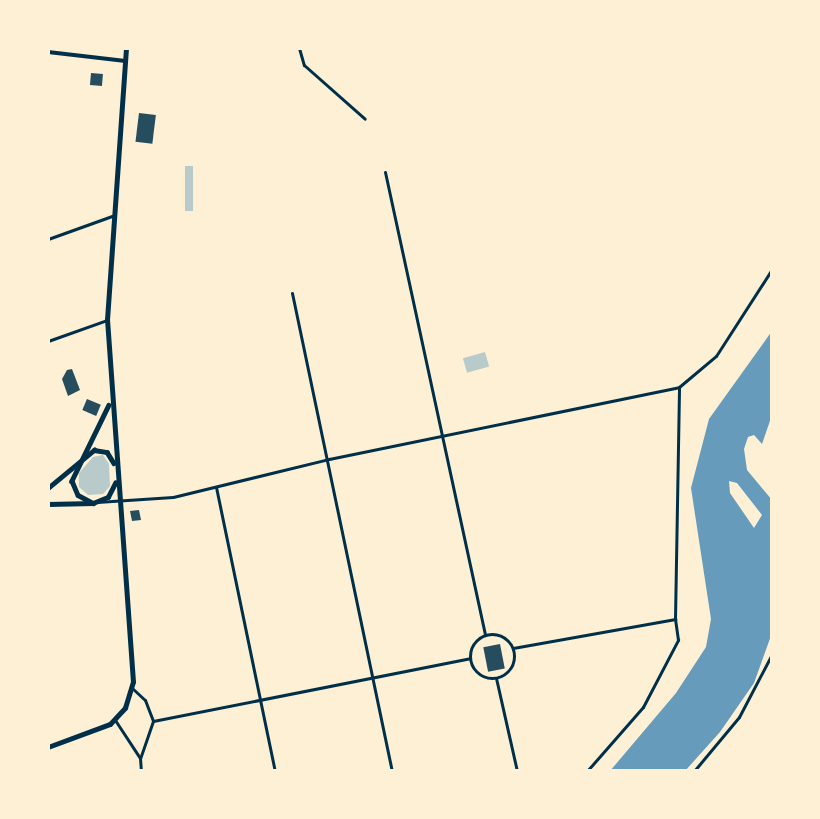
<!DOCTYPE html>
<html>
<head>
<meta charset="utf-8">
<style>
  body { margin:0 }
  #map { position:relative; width:820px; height:819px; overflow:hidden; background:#fdf0d5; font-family:"IBM Plex Sans",sans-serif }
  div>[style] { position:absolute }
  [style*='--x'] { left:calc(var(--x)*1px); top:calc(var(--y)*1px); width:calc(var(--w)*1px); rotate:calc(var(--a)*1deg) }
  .green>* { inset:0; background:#b9caca; transform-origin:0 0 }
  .water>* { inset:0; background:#669bbc }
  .building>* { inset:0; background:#264d5e; transform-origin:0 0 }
  .minor>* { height:3px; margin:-1.5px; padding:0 1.5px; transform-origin:1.5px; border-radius:1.5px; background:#003049 }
  .minor>.ring { margin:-1.5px; padding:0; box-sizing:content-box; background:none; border:3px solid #003049; border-radius:50% }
  .tertiary>* { height:4px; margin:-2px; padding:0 2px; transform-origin:2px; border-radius:2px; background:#003049 }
  .secondary>* { height:4.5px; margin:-2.25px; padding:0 2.25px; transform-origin:2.25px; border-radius:2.25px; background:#003049 }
  .primary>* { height:4.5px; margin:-2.25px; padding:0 2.25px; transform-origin:2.25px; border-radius:2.25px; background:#003049 }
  span { translate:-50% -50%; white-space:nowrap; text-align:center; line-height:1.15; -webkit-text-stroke:4.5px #fdf0d5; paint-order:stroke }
  .frame { position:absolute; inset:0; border:50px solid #fdf0d5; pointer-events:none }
</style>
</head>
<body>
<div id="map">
  <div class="green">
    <i style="left:185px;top:166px;width:8px;height:45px"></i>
    <i style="left:485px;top:352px;width:15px;height:23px;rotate:74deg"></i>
    <i style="clip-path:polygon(103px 455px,109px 464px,110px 486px,103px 494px,88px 495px,79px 487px,79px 473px,93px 457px)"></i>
  </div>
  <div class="water">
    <i style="clip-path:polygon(evenodd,772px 331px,772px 415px,762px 444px,754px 435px,748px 437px,744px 449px,747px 470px,772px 500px,772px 633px,754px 683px,720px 732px,685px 771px,610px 771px,676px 693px,706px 647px,711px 619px,691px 488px,709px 419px,772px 331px,729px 481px,737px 483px,762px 515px,754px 528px,730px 493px,729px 481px)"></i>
  </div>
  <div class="building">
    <i style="left:91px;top:73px;width:12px;height:12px;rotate:5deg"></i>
    <i style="left:139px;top:113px;width:17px;height:29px;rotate:7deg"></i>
    <i style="clip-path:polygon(72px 369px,80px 390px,68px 396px,62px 379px,67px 370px)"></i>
    <i style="left:87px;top:399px;width:15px;height:12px;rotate:23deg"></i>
    <i style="clip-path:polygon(139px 510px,141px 520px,132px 521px,130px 511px)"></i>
    <i style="left:500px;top:644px;width:25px;height:17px;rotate:79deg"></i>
  </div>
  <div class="minor">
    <i style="--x:299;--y:48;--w:18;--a:74"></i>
    <i style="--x:304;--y:65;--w:81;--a:41.5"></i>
    <i style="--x:385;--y:172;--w:474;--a:77.8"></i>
    <i style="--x:48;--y:239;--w:68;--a:-19.8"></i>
    <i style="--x:292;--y:293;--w:488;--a:78.2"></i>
    <i style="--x:48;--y:341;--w:63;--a:-19.6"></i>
    <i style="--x:216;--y:487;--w:290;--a:78.3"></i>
    <i style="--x:97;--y:502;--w:76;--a:-3.8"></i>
    <i style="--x:173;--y:497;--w:161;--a:-13.7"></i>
    <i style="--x:329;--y:459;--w:357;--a:-11.6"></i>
    <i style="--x:679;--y:387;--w:48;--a:-40"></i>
    <i style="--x:716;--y:356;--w:103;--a:-57.2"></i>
    <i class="ring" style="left:470px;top:634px;width:41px;height:41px"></i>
    <i style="--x:513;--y:648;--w:165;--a:-10.1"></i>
    <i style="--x:496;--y:678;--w:95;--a:77.3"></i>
    <i style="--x:132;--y:688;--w:18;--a:43"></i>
    <i style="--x:145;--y:700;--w:22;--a:69"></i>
    <i style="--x:153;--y:721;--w:39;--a:109"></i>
    <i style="--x:115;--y:720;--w:45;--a:56.7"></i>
    <i style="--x:140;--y:758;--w:13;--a:86"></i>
    <i style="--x:153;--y:721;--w:323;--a:-11.2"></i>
    <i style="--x:587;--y:771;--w:85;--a:-48.8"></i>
    <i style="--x:643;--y:707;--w:76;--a:-62.4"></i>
    <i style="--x:678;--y:640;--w:21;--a:-98"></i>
    <i style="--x:675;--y:619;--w:232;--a:-89"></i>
    <i style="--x:694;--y:771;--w:70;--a:-50.2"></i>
    <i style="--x:739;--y:717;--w:71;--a:-62.4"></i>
  </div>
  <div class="tertiary">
    <i style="--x:48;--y:52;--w:78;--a:6.7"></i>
  </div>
  <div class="secondary">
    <i style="--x:48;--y:504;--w:45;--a:-1.3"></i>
  </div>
  <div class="primary">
    <i style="--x:109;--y:405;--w:85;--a:116"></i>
    <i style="--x:72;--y:481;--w:15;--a:67"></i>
    <i style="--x:78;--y:495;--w:17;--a:28"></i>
    <i style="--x:93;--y:503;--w:16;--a:-22"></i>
    <i style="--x:108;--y:497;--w:16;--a:-63"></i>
    <i style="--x:48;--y:488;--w:60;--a:-39.6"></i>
    <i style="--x:94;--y:450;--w:13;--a:9"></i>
    <i style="--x:107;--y:452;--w:13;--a:58"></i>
    <i style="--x:48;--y:747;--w:66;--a:-20.4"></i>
    <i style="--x:110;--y:724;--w:22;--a:-47"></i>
    <i style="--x:125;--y:708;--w:27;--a:-73"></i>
    <i style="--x:133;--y:682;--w:363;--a:-94.1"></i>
    <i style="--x:107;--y:320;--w:273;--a:-86"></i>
  </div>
  <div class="frame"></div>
</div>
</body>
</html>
